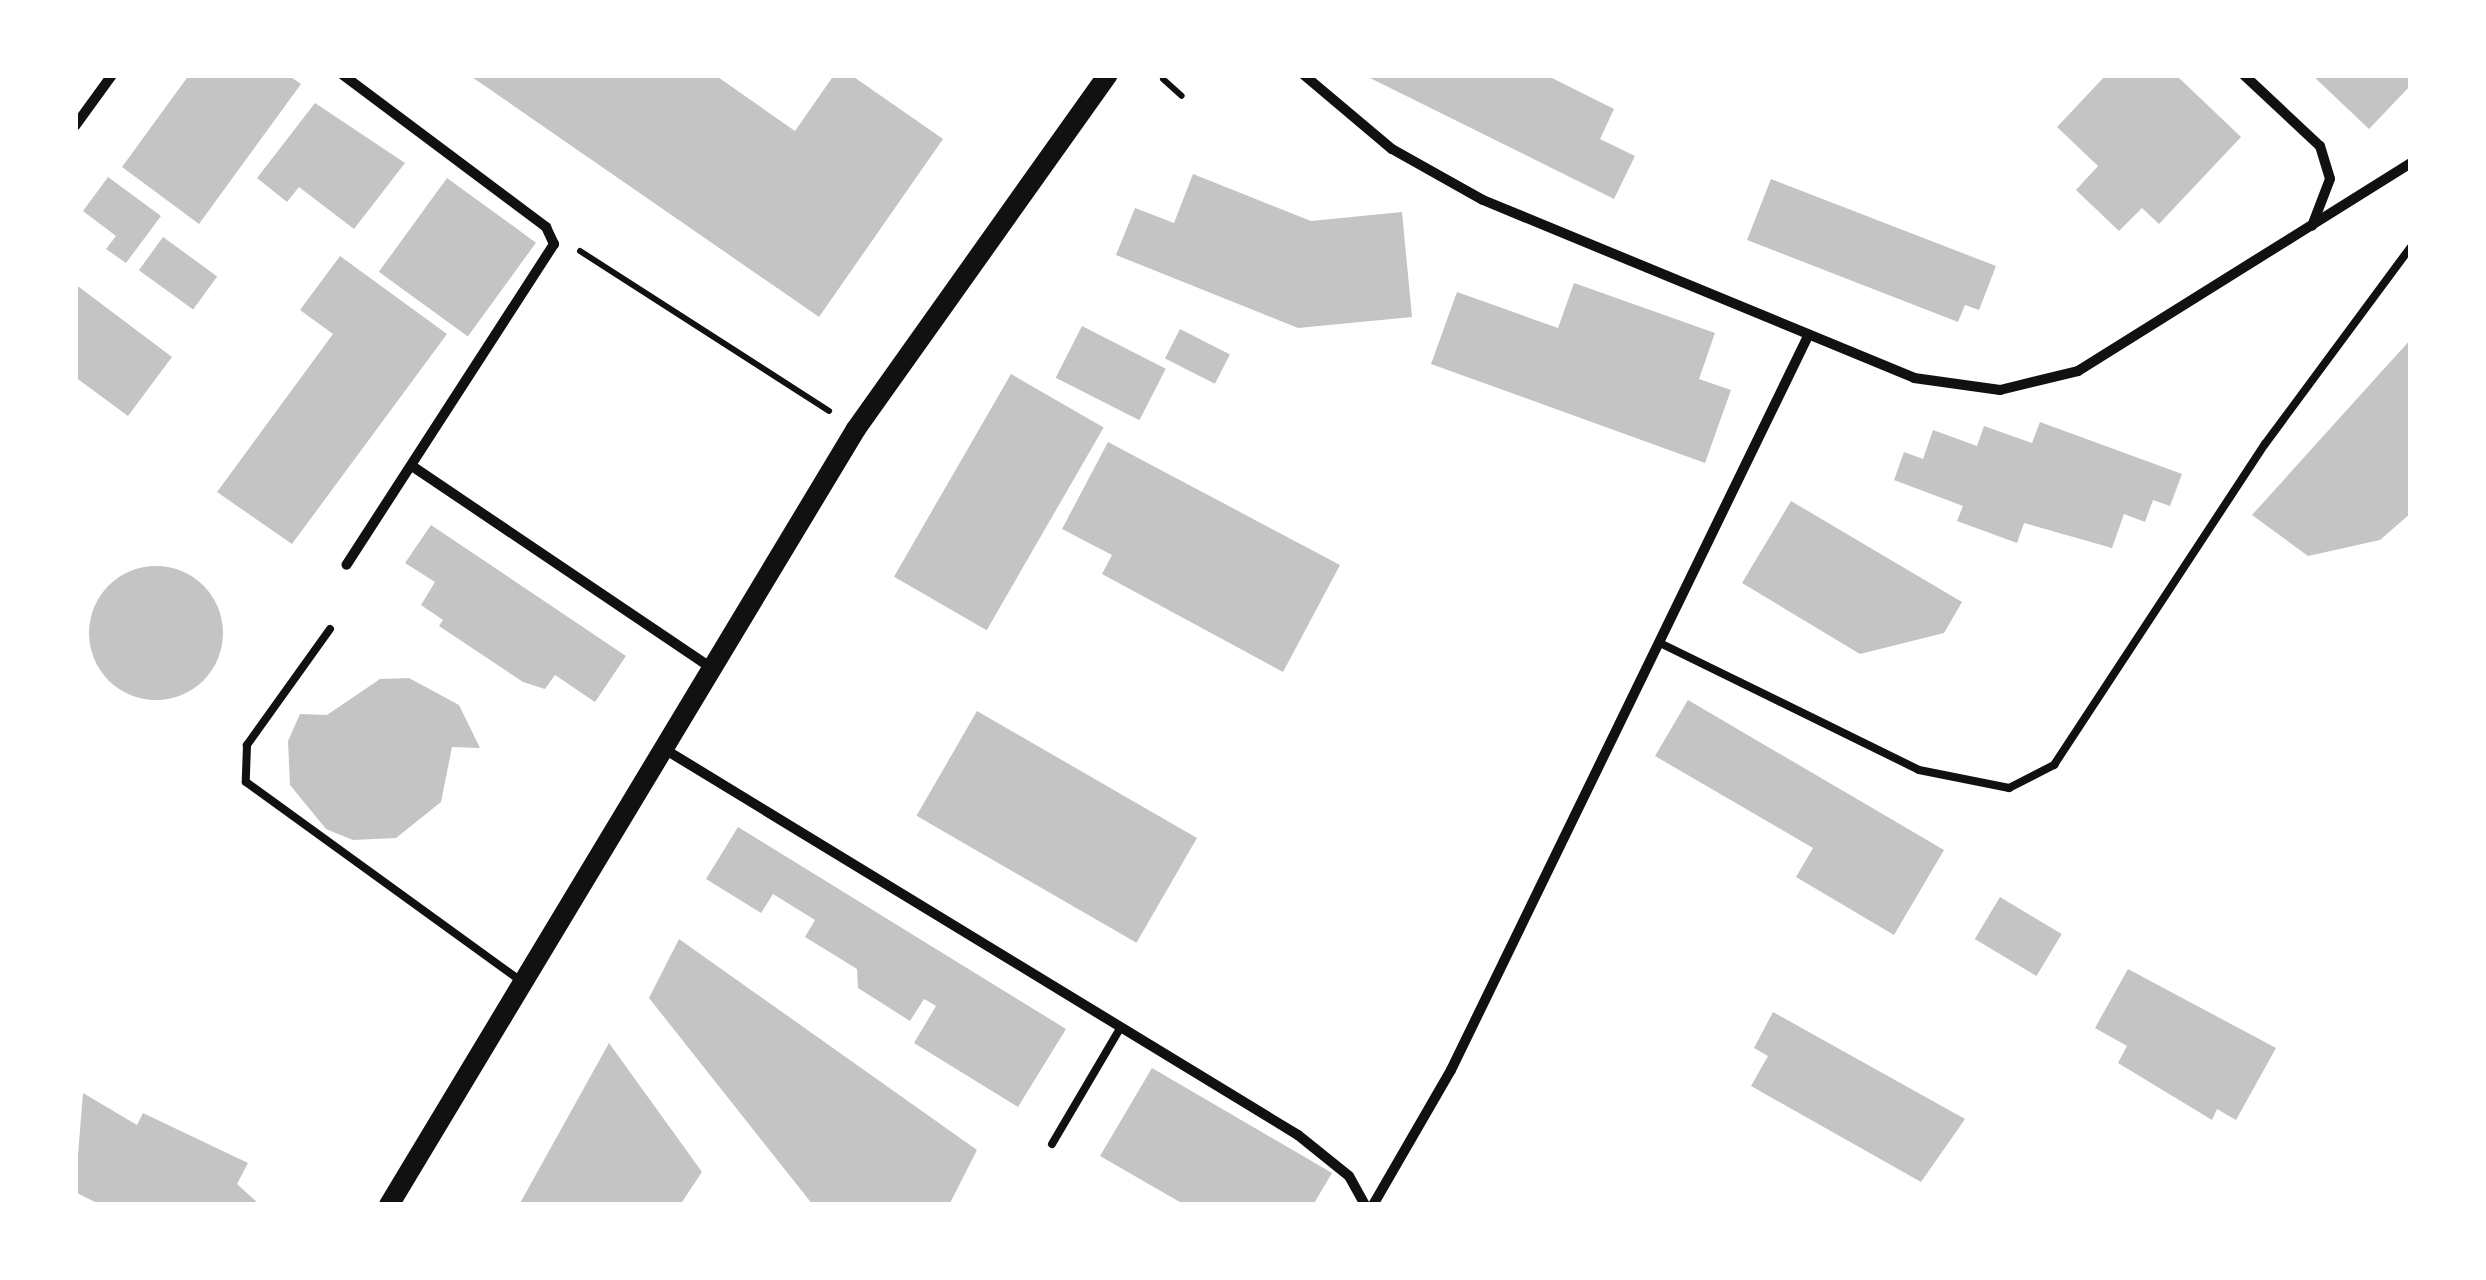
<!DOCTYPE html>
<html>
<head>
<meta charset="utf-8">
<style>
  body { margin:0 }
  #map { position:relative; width:2486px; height:1280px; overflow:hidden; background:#fff; font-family:"PT Serif",serif }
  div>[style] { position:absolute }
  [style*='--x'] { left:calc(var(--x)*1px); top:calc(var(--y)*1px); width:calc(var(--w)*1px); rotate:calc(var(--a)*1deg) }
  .building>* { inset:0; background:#c4c4c4; transform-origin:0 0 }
  .round { border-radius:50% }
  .path>* { height:6px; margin:-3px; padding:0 3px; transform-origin:3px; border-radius:3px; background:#111 }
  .service>* { height:8px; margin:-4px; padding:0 4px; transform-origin:4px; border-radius:4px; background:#111 }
  .minor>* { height:10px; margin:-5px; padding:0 5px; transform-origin:5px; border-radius:5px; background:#111 }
  .secondary>* { height:20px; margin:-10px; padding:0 10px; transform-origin:10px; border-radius:10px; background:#111 }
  span { translate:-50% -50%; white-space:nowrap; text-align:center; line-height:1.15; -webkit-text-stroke:8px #fff; paint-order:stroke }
  .frame { position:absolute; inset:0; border:78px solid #fff; pointer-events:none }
</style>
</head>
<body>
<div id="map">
  <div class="building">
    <i style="clip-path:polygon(189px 75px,288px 75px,301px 84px,199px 224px,122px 167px)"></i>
    <i style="clip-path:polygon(469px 75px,715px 75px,795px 131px,834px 75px,851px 75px,943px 139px,819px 317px)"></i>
    <i style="clip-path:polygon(1364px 75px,1546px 75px,1614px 109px,1600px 139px,1635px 156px,1614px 199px)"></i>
    <i style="clip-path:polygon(2106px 75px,2176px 75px,2241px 137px,2159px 224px,2142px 208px,2119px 231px,2076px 190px,2098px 166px,2057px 127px)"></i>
    <i style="clip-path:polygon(2312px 75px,2411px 75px,2411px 85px,2369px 129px)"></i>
    <i style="clip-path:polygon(315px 103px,405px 163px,354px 229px,299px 187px,287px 202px,257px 178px)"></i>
    <i style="clip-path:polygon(1193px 174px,1311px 221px,1402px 212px,1412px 317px,1298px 328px,1116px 255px,1135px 208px,1174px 223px)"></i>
    <i style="clip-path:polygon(108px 177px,161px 216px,126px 263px,106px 249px,116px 236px,83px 211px)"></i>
    <i style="left:447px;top:178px;width:110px;height:116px;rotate:36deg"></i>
    <i style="clip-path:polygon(1771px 179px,1996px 266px,1979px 310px,1965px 305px,1958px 322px,1747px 240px)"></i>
    <i style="left:163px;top:237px;width:67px;height:41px;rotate:36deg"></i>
    <i style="clip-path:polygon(340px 256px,447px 334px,292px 544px,217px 492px,333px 334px,300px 310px)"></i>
    <i style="clip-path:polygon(1574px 283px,1715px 333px,1699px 379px,1731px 390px,1705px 463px,1431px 364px,1457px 292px,1558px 328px)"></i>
    <i style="clip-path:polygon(75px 284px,172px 357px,128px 416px,75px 377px)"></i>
    <i style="left:1082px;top:326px;width:94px;height:58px;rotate:27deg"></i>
    <i style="left:1180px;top:329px;width:56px;height:33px;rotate:27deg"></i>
    <i style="clip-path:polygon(2411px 339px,2411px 513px,2380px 540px,2308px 556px,2252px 515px)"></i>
    <i style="left:1011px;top:374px;width:107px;height:234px;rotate:30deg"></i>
    <i style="clip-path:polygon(2040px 422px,2182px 474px,2170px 506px,2153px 500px,2145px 522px,2124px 514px,2112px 548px,2024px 523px,2017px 543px,1957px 521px,1963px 506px,1894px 480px,1904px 452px,1923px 459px,1933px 430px,1977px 446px,1984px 426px,2032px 443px)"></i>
    <i style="clip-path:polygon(1108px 442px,1340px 565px,1283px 672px,1102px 574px,1112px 555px,1062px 529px)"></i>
    <i style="clip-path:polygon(1791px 501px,1962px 602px,1944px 633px,1860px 654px,1742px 583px)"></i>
    <i style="clip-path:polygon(431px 525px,626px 656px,595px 702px,555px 675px,545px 689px,523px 682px,439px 626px,443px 620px,421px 605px,435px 582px,405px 563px)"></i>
    <i class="round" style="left:89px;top:566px;width:134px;height:134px"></i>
    <i style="clip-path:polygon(409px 678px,459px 705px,480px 748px,452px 747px,441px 802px,396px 838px,353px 840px,326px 829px,290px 785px,288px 741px,300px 714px,327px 715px,380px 679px)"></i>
    <i style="clip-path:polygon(1688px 700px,1944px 850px,1894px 935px,1796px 877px,1813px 848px,1655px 756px)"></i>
    <i style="left:977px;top:711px;width:254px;height:121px;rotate:30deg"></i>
    <i style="clip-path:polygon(738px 827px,1066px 1029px,1018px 1107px,914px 1043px,936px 1006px,924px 999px,910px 1021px,858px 988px,857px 969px,805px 937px,815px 920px,773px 894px,761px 913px,706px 879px)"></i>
    <i style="left:2000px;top:897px;width:72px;height:49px;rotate:31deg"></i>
    <i style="clip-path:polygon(679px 939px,977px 1150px,949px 1205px,813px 1205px,649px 998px)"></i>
    <i style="clip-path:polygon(2128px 969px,2276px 1048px,2236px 1120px,2217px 1109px,2212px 1120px,2118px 1063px,2127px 1046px,2095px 1028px)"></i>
    <i style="clip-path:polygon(1773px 1012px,1965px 1119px,1921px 1182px,1751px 1086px,1768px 1056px,1754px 1048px)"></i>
    <i style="clip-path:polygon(609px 1043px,702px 1172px,680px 1205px,519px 1205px)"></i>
    <i style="clip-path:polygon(1152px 1068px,1332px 1173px,1313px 1205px,1185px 1205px,1100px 1156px)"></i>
    <i style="clip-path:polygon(83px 1093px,137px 1125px,143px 1113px,248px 1163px,237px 1184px,260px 1205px,101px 1205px,75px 1192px)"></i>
  </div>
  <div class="path">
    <i style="--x:1163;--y:79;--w:25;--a:42"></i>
    <i style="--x:580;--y:251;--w:296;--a:32.7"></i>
  </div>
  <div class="service">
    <i style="--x:330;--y:629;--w:143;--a:125.6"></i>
    <i style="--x:247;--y:745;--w:37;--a:92"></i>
    <i style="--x:246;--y:782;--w:339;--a:35.9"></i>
    <i style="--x:1662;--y:644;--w:286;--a:26.1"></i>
    <i style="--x:1919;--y:770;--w:92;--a:11.3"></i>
    <i style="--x:2009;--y:788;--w:51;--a:-27.1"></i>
    <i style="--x:2054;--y:765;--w:384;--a:-56.7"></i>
    <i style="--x:2265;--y:444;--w:245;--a:-53.5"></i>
    <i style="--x:1052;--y:1144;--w:136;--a:-59.5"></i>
  </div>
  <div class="minor">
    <i style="--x:343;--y:75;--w:254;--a:36.8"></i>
    <i style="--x:546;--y:227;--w:19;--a:65"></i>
    <i style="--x:554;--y:244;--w:382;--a:122.9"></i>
    <i style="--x:1304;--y:75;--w:115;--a:40.1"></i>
    <i style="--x:1392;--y:149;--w:104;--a:29.3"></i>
    <i style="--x:1483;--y:200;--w:466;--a:22.4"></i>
    <i style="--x:1914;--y:378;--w:87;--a:7.9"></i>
    <i style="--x:2000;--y:390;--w:80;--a:-13.7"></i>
    <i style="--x:2078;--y:371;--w:393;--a:-32"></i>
    <i style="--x:2244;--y:75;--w:104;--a:43.1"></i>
    <i style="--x:2320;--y:146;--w:34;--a:73"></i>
    <i style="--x:2330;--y:179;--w:50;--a:111"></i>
    <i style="--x:75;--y:126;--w:63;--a:-54"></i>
    <i style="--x:412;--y:466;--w:359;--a:34"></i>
    <i style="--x:661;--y:747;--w:746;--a:31.35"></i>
    <i style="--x:1298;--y:1135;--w:65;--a:38.8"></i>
    <i style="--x:1349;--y:1176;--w:33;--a:61"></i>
    <i style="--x:1373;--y:1205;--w:156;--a:-60"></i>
    <i style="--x:1451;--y:1070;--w:818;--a:-64.06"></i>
  </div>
  <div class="secondary">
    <i style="--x:389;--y:1205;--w:906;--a:-58.96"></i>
    <i style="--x:856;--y:429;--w:435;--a:-54.6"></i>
  </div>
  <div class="frame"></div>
</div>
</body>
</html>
